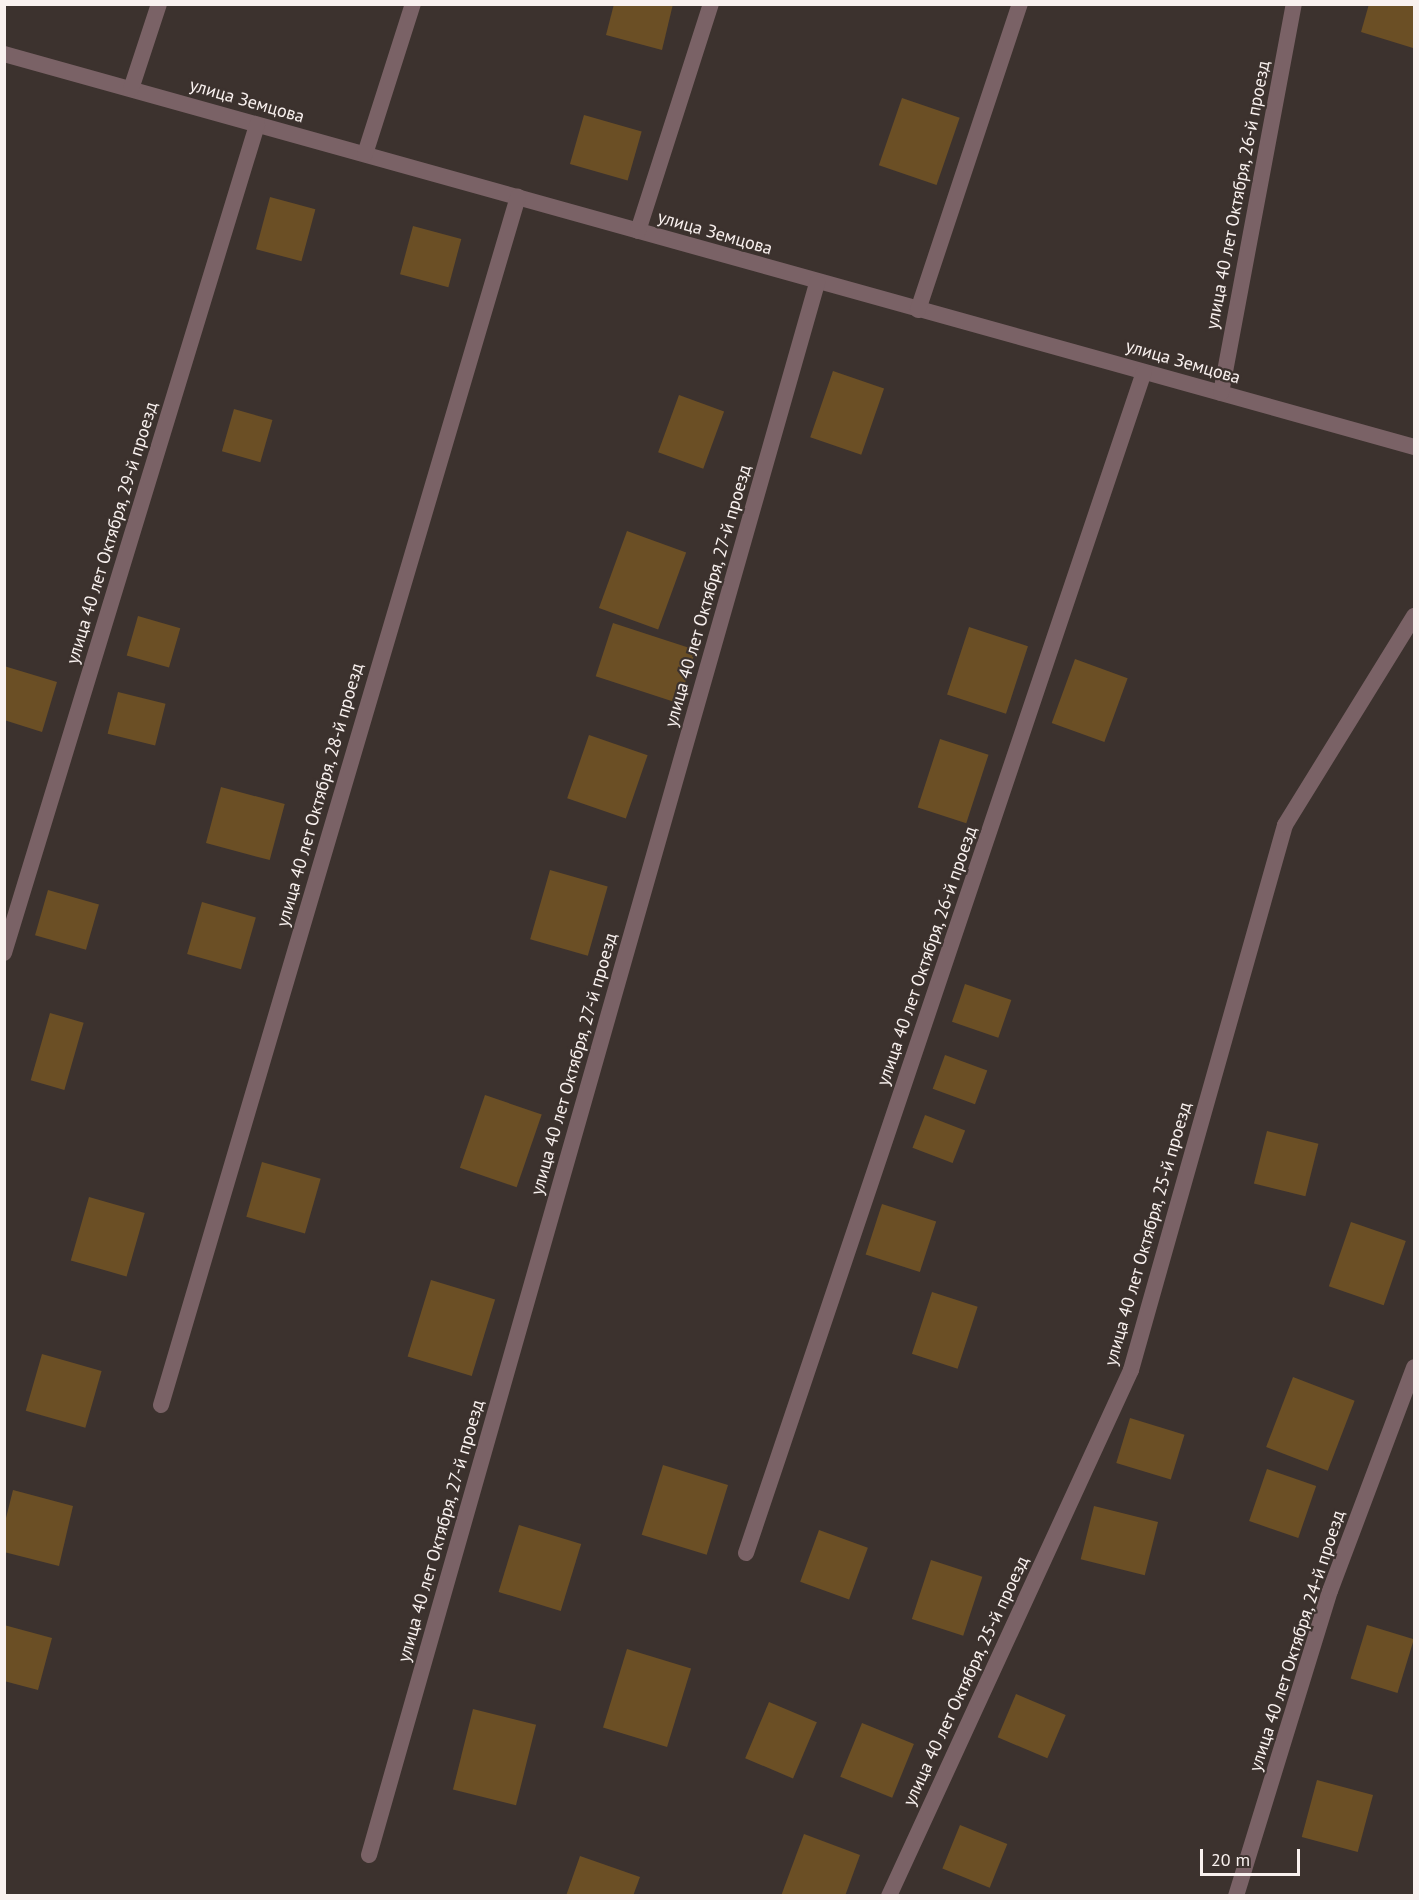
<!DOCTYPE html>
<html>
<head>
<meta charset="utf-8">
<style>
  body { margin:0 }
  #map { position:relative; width:1419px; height:1900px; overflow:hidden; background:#3c322e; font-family:"PT Sans",sans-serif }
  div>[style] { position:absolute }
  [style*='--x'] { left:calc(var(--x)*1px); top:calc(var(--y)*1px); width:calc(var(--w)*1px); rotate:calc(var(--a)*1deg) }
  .building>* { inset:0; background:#6b4f25; transform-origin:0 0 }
  .minor>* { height:16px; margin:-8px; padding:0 8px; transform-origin:8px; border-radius:8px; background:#7a6266 }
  span { translate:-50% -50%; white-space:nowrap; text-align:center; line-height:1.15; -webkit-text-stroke:4.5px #3c322e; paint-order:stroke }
  .street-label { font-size:18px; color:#f9f1ef }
  .frame { position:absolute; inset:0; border:6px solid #f9f1ef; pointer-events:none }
  .scale { position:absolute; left:1200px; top:1849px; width:100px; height:27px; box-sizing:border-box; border:3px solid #f9f1ef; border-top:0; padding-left:8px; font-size:18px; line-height:21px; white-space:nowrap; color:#f9f1ef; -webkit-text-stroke:4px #3c322e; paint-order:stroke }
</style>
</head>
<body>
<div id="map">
  <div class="building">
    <i style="clip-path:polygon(614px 4px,673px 4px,662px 50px,606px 35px)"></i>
    <i style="clip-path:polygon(1369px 4px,1414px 4px,1413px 48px,1361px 32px)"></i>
    <i style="left:902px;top:98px;width:61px;height:71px;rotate:19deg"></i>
    <i style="left:584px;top:115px;width:60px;height:51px;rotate:16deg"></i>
    <i style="left:270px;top:197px;width:47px;height:54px;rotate:15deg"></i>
    <i style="left:413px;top:226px;width:50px;height:50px;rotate:15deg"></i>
    <i style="left:833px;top:371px;width:54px;height:70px;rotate:19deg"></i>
    <i style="left:679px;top:395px;width:48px;height:61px;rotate:20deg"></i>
    <i style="left:234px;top:409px;width:40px;height:44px;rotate:16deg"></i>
    <i style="left:627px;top:531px;width:63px;height:82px;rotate:20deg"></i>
    <i style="left:138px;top:616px;width:44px;height:41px;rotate:16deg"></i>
    <i style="left:613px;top:623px;width:87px;height:56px;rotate:18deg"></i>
    <i style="left:969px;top:627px;width:62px;height:71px;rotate:18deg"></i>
    <i style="left:1075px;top:659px;width:56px;height:68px;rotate:20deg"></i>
    <i style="clip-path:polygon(4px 666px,57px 682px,42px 732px,4px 720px)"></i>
    <i style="left:118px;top:692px;width:49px;height:43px;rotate:14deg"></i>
    <i style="left:589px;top:735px;width:62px;height:67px;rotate:19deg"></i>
    <i style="left:940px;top:739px;width:51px;height:72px;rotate:18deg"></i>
    <i style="left:221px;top:787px;width:66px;height:58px;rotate:15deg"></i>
    <i style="left:550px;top:870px;width:60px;height:72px;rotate:16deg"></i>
    <i style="left:48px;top:890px;width:53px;height:47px;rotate:16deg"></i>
    <i style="left:202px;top:902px;width:56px;height:54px;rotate:16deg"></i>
    <i style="left:965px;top:984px;width:49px;height:40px;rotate:19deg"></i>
    <i style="left:50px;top:1013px;width:35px;height:70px;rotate:16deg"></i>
    <i style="left:945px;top:1055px;width:45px;height:36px;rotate:20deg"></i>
    <i style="left:485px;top:1095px;width:60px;height:77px;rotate:19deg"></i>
    <i style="left:925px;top:1115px;width:43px;height:35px;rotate:21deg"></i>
    <i style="left:1267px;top:1131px;width:53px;height:54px;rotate:14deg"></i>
    <i style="left:262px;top:1162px;width:61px;height:57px;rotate:16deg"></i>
    <i style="left:89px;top:1197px;width:58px;height:66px;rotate:16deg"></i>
    <i style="left:882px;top:1204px;width:57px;height:53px;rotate:18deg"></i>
    <i style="left:1351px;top:1222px;width:58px;height:68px;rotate:19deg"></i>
    <i style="left:431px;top:1280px;width:67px;height:80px;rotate:17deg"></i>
    <i style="left:932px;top:1292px;width:48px;height:65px;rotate:18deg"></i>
    <i style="left:42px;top:1354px;width:62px;height:59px;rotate:16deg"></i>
    <i style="left:1293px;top:1377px;width:66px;height:75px;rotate:21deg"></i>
    <i style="left:1130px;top:1418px;width:57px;height:47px;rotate:17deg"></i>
    <i style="left:663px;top:1465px;width:68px;height:73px;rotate:17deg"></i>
    <i style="left:1267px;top:1469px;width:52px;height:55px;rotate:19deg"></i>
    <i style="clip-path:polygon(13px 1490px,73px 1506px,59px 1566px,4px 1552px,4px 1526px)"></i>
    <i style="left:1094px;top:1506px;width:66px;height:55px;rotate:14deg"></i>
    <i style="left:519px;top:1525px;width:65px;height:70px;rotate:17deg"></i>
    <i style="left:819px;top:1530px;width:52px;height:55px;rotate:20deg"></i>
    <i style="left:931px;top:1560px;width:54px;height:62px;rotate:18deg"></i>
    <i style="clip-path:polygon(4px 1625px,52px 1638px,38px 1690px,4px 1681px)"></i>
    <i style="left:1367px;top:1625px;width:49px;height:56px;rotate:17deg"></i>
    <i style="left:627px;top:1649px;width:67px;height:82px;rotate:17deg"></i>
    <i style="left:1016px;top:1694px;width:54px;height:47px;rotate:23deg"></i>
    <i style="left:769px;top:1702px;width:52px;height:61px;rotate:23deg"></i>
    <i style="left:473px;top:1709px;width:65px;height:83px;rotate:14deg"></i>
    <i style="left:862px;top:1723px;width:56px;height:58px;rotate:22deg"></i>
    <i style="left:1317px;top:1780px;width:58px;height:59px;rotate:15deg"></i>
    <i style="left:960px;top:1825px;width:51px;height:47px;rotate:22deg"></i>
    <i style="clip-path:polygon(804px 1834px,860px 1855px,845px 1896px,781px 1896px)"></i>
    <i style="clip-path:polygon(580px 1856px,640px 1877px,633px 1896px,566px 1896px)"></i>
  </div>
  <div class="minor">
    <i style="--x:4;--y:54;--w:1464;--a:15.57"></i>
    <i style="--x:131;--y:89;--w:89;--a:-71.8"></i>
    <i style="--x:365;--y:154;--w:157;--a:-72.3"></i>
    <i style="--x:638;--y:231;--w:238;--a:-72.2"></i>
    <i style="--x:918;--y:310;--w:323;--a:-71.6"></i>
    <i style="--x:1221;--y:393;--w:396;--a:-79.4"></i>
    <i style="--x:4;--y:953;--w:866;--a:-73.01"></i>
    <i style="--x:161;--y:1405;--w:1260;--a:-73.54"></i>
    <i style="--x:746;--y:1553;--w:1246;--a:-71.38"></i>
    <i style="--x:369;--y:1855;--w:1635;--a:-74.09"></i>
    <i style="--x:889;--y:1896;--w:579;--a:-65.29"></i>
    <i style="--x:1131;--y:1370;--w:566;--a:-74.22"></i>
    <i style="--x:1285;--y:825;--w:246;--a:-58.3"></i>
    <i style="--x:1236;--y:1896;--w:319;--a:-72.9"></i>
    <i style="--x:1330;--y:1591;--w:239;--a:-69.4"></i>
  </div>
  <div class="street-label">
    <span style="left:247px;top:101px;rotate:16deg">улица Земцова</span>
    <span style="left:1238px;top:195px;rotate:-79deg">улица 40 лет Октября, 26-й проезд</span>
    <span style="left:715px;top:233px;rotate:16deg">улица Земцова</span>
    <span style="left:1183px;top:362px;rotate:16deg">улица Земцова</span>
    <span style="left:112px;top:533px;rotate:-73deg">улица 40 лет Октября, 29-й проезд</span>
    <span style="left:708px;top:596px;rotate:-74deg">улица 40 лет Октября, 27-й проезд</span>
    <span style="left:320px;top:795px;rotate:-74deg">улица 40 лет Октября, 28-й проезд</span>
    <span style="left:927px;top:956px;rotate:-71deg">улица 40 лет Октября, 26-й проезд</span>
    <span style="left:574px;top:1064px;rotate:-74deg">улица 40 лет Октября, 27-й проезд</span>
    <span style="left:1148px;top:1234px;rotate:-74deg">улица 40 лет Октября, 25-й проезд</span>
    <span style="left:441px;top:1531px;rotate:-74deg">улица 40 лет Октября, 27-й проезд</span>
    <span style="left:1297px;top:1641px;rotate:-72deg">улица 40 лет Октября, 24-й проезд</span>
    <span style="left:966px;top:1681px;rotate:-65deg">улица 40 лет Октября, 25-й проезд</span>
  </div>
  <div class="frame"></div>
  <div class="scale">20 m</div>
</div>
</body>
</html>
